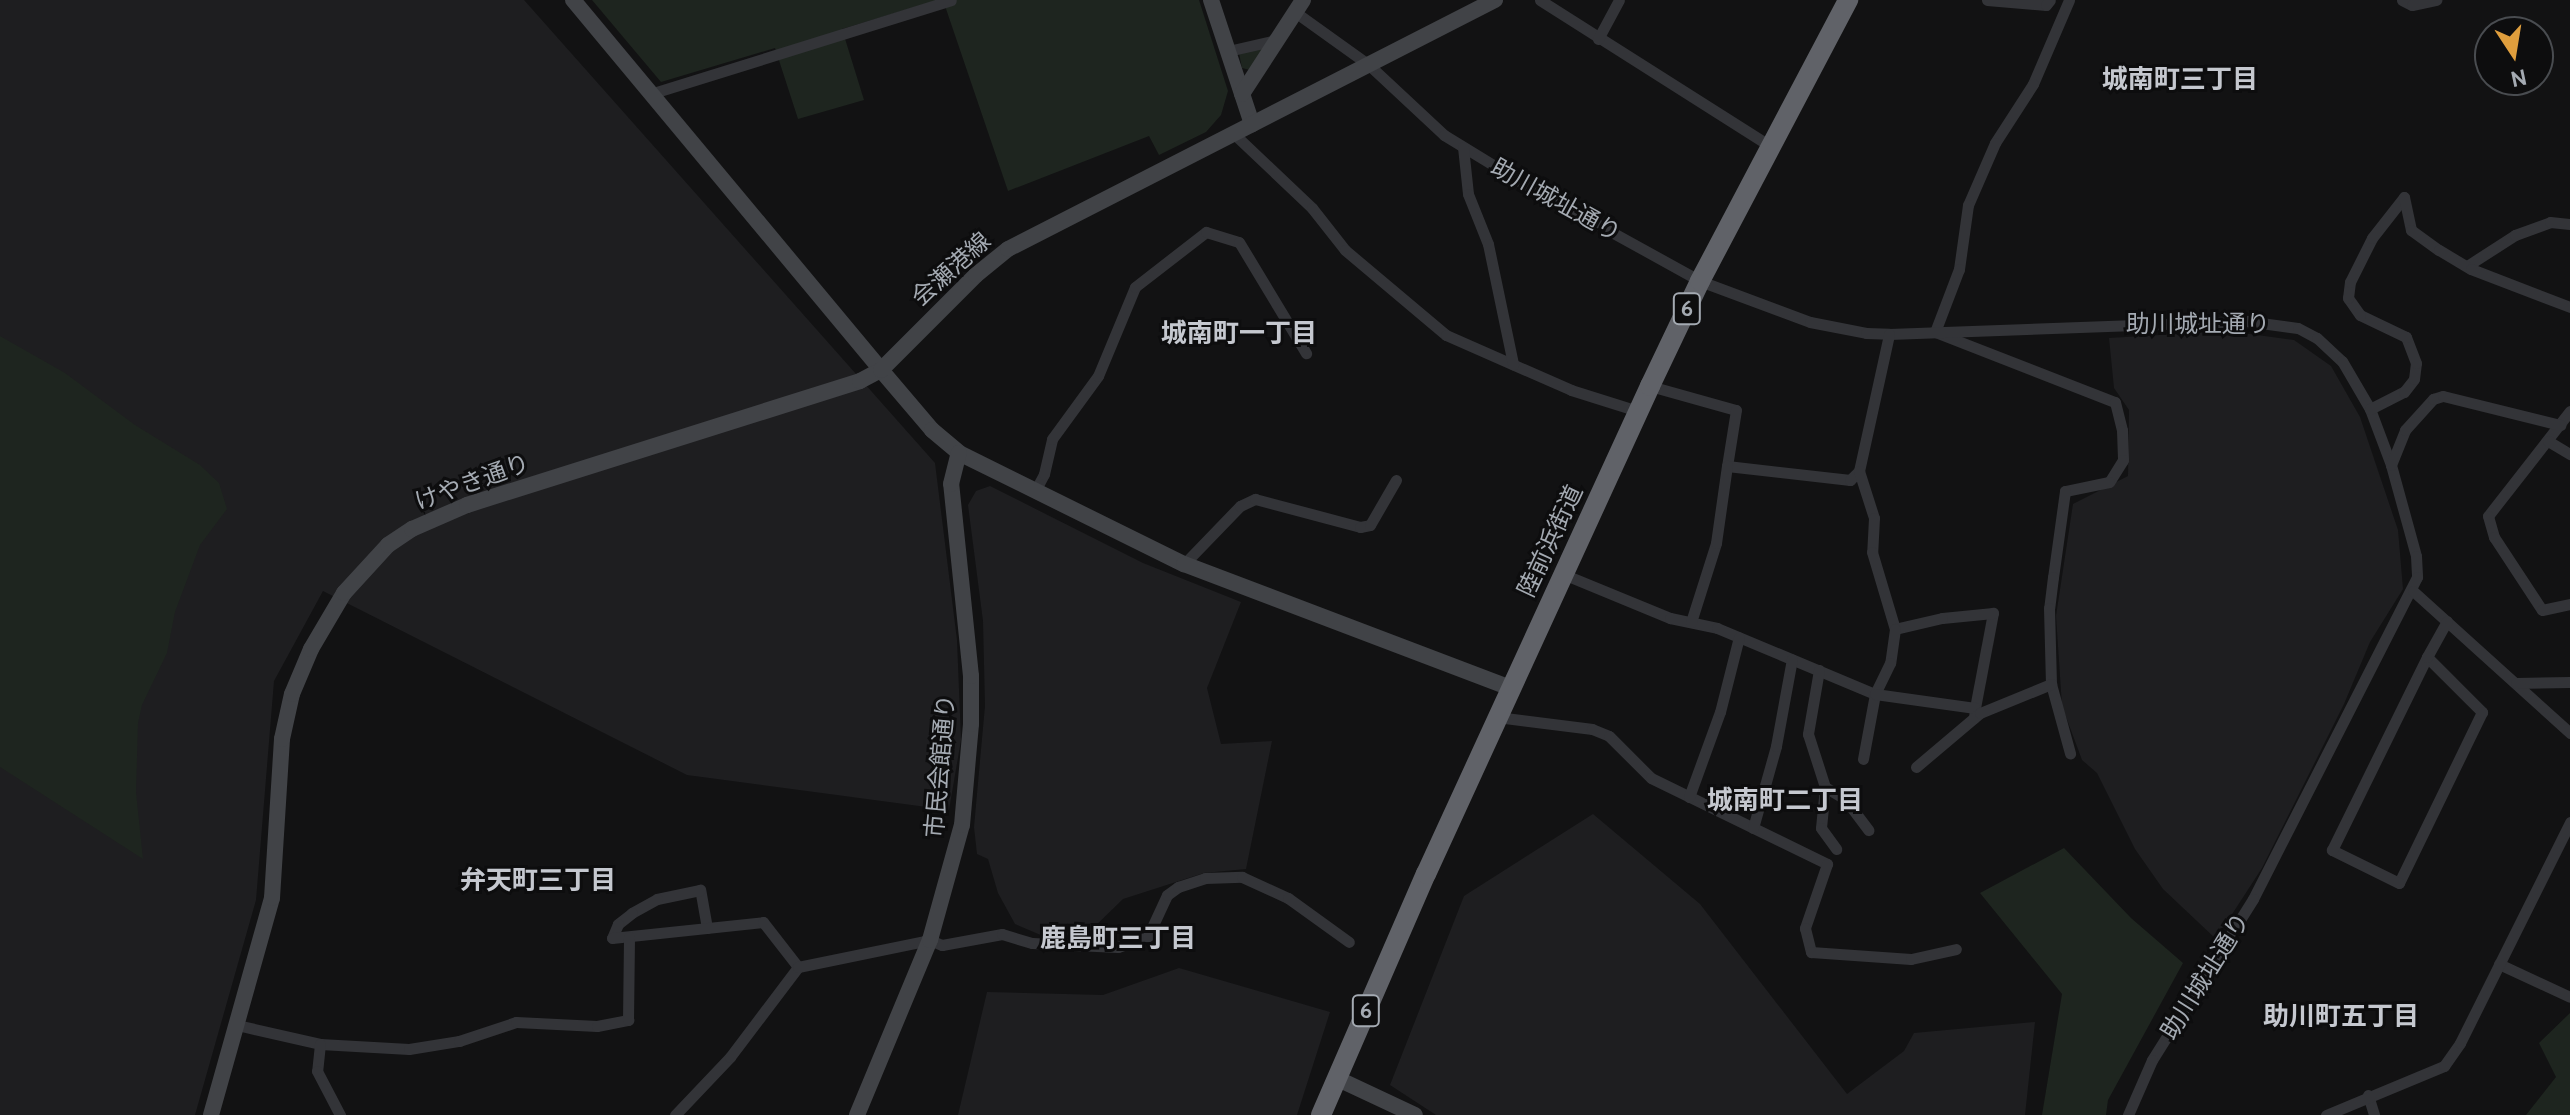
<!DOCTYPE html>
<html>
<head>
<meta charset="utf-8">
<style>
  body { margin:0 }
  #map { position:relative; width:2570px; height:1115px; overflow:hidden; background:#121213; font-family:Cabin,"Noto Sans JP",sans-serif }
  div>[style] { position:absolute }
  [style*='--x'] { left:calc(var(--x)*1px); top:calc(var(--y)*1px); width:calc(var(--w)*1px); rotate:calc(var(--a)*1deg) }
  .built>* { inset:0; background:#1e1e20 }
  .green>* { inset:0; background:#1e251f }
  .street>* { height:11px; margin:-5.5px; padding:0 5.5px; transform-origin:5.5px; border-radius:5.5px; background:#333438 }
  .secondary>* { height:16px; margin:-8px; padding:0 8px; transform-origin:8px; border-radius:8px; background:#414347 }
  .highway>* { height:20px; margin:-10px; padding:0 10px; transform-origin:10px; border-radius:10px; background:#606268 }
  span { translate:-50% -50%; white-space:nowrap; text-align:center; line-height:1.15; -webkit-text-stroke:6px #0d0d0e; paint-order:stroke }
  .shield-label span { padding:2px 6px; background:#0d0d0e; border:2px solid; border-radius:6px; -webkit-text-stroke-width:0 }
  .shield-label { font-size:22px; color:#a4aab2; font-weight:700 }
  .street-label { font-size:24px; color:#a4aab2 }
  .neighbourhood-label { font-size:26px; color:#c5c8cf; font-weight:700 }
  .north { position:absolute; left:2474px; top:16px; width:80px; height:80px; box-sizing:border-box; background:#0d0d0e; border:2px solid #494c50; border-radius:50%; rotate:168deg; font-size:22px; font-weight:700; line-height:32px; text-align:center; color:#a4aab2 }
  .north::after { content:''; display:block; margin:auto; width:28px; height:36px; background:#df9e3d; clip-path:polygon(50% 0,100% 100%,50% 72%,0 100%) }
</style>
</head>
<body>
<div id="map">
  <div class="built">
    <i style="clip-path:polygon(0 0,524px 0,935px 463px,957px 640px,961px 740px,949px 810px,687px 775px,323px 591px,274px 681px,256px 900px,195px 1115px,0 1115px)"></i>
    <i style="clip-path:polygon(2228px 331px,2294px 340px,2331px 366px,2360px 417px,2398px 530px,2403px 589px,2370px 642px,2344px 704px,2262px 868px,2216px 939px,2163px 889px,2135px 849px,2097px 773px,2082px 760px,2062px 706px,2056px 616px,2073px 504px,2128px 476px,2129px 410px,2114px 388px,2109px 338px)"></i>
    <i style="clip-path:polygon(990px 486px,1143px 563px,1241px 602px,1207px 688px,1221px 744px,1272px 741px,1246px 869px,1204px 873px,1123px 899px,1086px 935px,1043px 936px,1015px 924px,998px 893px,988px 859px,977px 854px,974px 827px,985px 706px,983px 621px,968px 505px,976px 491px)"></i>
    <i style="clip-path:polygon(1593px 814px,1700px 904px,1847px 1094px,1904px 1051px,1914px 1033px,2035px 1022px,2025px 1115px,1436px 1115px,1390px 1085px,1464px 896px)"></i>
    <i style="clip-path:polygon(1179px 968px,1330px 1012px,1297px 1115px,958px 1115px,987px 992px,1103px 995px)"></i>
  </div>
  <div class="green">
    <i style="clip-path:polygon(592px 0,938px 0,842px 29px,864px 100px,798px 119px,775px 48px,661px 82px)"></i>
    <i style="clip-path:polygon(943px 0,1199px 0,1228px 91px,1221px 115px,1206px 132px,1159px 155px,1149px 136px,1008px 191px)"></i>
    <i style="clip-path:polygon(1261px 48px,1265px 50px,1250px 70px,1242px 68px,1239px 53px)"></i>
    <i style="clip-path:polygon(0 336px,65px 373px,135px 425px,200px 465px,219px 483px,227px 509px,200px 545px,175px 612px,167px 653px,142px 705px,138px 723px,136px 792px,143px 859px,0 767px)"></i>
    <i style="clip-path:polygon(2064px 848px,2131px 918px,2183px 963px,2108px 1100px,2106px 1115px,2042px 1115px,2062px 994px,1980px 893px)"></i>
    <i style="clip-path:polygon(2570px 1013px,2570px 1115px,2526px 1115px,2556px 1077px,2539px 1043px)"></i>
  </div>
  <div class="street">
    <i style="--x:1540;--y:0;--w:272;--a:32.4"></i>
    <i style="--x:1987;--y:0;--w:59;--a:4.8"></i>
    <i style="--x:2046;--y:5;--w:6;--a:-51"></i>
    <i style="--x:2069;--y:0;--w:91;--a:113.2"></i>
    <i style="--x:2033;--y:84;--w:70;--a:122.8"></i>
    <i style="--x:1995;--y:143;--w:68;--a:113.5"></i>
    <i style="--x:1968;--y:205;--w:65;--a:98"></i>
    <i style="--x:1959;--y:269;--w:67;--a:110.9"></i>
    <i style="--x:1935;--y:332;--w:193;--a:21.3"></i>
    <i style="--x:2115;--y:402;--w:29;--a:76"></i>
    <i style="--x:2122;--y:430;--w:30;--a:88"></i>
    <i style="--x:2123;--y:460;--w:26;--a:122"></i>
    <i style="--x:2109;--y:482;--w:45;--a:168.4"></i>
    <i style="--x:2065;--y:491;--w:87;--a:97.9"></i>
    <i style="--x:2053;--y:577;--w:31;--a:97"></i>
    <i style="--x:2049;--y:608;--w:76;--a:88.5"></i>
    <i style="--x:2051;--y:684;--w:72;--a:74.6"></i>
    <i style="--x:2402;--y:0;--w:11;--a:27"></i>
    <i style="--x:2412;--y:5;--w:25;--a:-12"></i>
    <i style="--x:1295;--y:12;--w:91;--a:35.6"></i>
    <i style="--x:1369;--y:65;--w:103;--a:43"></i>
    <i style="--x:1444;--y:135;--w:90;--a:31.4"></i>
    <i style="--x:1521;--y:182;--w:205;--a:28.9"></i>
    <i style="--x:1700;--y:281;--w:117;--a:20.4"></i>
    <i style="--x:1810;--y:322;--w:57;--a:11.1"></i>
    <i style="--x:1866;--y:333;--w:23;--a:2"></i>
    <i style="--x:1889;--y:334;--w:357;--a:-2.1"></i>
    <i style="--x:2246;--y:321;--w:52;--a:7.7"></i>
    <i style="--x:2298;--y:328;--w:21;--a:28"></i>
    <i style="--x:2317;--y:338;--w:34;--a:43"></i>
    <i style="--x:2342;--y:361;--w:56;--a:59.7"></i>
    <i style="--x:2370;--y:409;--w:60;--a:69.4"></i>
    <i style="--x:2391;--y:465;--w:94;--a:74.6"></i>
    <i style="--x:2416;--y:556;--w:21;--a:87"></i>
    <i style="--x:2417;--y:577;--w:361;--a:117"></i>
    <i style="--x:2253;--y:899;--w:190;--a:122.1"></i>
    <i style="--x:2152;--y:1060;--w:60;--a:113.6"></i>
    <i style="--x:1598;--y:39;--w:44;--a:-61.7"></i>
    <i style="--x:1228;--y:51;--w:50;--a:-12.7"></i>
    <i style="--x:650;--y:94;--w:315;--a:-17.3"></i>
    <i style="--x:1233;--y:133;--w:109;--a:43.5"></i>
    <i style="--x:1312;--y:208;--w:53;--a:51.8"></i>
    <i style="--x:1345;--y:250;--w:132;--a:40.1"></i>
    <i style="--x:1446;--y:335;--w:137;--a:23.7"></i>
    <i style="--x:1571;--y:390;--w:70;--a:17.4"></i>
    <i style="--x:1463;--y:147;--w:47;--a:83.9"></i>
    <i style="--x:1468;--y:194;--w:54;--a:68.2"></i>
    <i style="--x:1488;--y:244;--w:123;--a:78.2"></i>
    <i style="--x:2467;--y:266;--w:57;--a:-32.9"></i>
    <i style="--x:2515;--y:235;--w:37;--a:-20"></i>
    <i style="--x:2550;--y:222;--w:20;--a:6"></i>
    <i style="--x:1650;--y:386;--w:89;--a:15.6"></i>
    <i style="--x:1736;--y:410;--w:57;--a:99.1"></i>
    <i style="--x:1727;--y:466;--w:124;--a:6.5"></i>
    <i style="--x:1850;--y:480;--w:13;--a:-45"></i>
    <i style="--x:1859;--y:471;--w:140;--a:-77.6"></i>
    <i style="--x:2370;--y:409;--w:38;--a:-27"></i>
    <i style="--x:2404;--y:392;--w:16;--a:-52"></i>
    <i style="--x:2414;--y:379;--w:16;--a:-83"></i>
    <i style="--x:2416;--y:363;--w:28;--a:-111"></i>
    <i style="--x:2406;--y:337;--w:51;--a:-154.4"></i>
    <i style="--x:2360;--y:315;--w:21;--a:-125"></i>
    <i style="--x:2348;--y:298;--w:16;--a:-83"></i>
    <i style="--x:2350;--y:282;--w:49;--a:-63.4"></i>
    <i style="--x:2372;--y:238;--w:52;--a:-52"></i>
    <i style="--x:2404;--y:197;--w:34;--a:78"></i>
    <i style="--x:2411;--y:230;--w:34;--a:36"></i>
    <i style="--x:2439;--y:250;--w:37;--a:31"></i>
    <i style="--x:2471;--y:269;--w:106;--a:21"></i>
    <i style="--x:2570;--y:411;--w:133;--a:128"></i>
    <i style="--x:2488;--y:516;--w:22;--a:74"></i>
    <i style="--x:2494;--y:537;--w:87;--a:56.7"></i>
    <i style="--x:2542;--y:610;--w:29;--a:-12"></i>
    <i style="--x:2548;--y:441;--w:26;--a:31"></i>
    <i style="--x:2391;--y:465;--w:38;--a:-68"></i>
    <i style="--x:2405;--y:430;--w:42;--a:-47.9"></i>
    <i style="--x:2433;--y:399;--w:10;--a:-17"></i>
    <i style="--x:2443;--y:396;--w:121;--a:13.9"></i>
    <i style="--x:1859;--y:471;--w:49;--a:72.3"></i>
    <i style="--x:1874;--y:518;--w:34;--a:93"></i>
    <i style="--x:1872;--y:552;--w:80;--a:73.4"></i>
    <i style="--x:1035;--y:491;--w:19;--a:-62"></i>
    <i style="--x:1044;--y:474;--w:36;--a:-77"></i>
    <i style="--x:1052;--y:439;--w:78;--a:-53.9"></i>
    <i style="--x:1098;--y:376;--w:96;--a:-67.4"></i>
    <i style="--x:1135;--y:287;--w:90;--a:-37.8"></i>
    <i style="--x:1206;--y:232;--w:34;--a:17"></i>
    <i style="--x:1239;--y:242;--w:130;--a:58.9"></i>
    <i style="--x:1184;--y:564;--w:81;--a:-46"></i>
    <i style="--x:1240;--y:506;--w:17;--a:-25"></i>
    <i style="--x:1255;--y:499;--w:109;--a:14.9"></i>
    <i style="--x:1360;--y:527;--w:10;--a:-11"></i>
    <i style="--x:1370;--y:525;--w:52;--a:-60"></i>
    <i style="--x:1563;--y:574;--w:116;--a:22.4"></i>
    <i style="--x:1670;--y:618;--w:48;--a:12"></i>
    <i style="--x:1717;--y:628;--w:171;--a:22.7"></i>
    <i style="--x:1875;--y:694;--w:66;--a:100.5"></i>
    <i style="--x:2413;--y:591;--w:212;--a:42.1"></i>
    <i style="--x:1691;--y:622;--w:83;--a:-72.4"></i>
    <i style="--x:1716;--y:543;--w:78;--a:-81.9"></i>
    <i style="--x:2427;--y:657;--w:78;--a:45"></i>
    <i style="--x:2482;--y:712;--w:190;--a:115.9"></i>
    <i style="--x:2399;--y:883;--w:75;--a:-153.8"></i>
    <i style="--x:2332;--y:850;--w:215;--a:-63.8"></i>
    <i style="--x:2427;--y:657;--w:41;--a:-60.9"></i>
    <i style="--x:1819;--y:670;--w:65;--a:99.8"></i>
    <i style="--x:1808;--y:734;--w:56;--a:72.2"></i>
    <i style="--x:1825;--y:787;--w:41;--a:95.6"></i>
    <i style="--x:1821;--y:828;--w:26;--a:54"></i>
    <i style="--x:2516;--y:683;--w:54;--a:-1.1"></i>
    <i style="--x:1497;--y:717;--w:96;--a:7.2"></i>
    <i style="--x:1592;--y:729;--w:18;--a:22"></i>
    <i style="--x:1609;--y:736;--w:59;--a:45"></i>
    <i style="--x:1651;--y:778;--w:196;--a:26"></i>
    <i style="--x:1827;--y:864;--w:68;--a:109"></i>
    <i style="--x:1805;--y:928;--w:25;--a:76"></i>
    <i style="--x:1811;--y:952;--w:100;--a:4"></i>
    <i style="--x:1911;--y:959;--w:46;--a:-12.5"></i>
    <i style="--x:1974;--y:718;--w:10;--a:-84"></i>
    <i style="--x:1975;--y:708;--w:97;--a:-79.3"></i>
    <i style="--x:1993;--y:613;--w:51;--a:174.4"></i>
    <i style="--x:1942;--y:618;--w:48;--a:166.8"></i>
    <i style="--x:1895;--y:629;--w:34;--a:98"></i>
    <i style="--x:1890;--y:663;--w:34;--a:116"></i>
    <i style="--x:1875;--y:694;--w:101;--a:8"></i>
    <i style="--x:1916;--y:767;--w:84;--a:-40.2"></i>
    <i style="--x:1980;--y:713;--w:77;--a:-22.2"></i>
    <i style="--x:1825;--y:787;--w:23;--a:31"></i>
    <i style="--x:1845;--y:799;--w:39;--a:53"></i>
    <i style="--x:1689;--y:797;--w:90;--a:-70"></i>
    <i style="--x:1720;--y:712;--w:77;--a:-75.8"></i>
    <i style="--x:1753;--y:828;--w:85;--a:-74.3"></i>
    <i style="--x:1776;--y:746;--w:88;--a:-79.6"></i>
    <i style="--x:707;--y:928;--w:39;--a:-100"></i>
    <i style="--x:700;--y:890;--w:44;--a:168.2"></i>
    <i style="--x:657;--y:899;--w:29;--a:151"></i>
    <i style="--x:632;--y:913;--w:18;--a:142"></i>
    <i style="--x:618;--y:924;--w:15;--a:113"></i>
    <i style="--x:612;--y:938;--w:152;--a:-6"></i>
    <i style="--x:763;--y:922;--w:57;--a:52.1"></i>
    <i style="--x:2499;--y:964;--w:78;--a:24.9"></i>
    <i style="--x:237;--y:1025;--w:85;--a:12.9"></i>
    <i style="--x:320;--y:1044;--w:89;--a:3.2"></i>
    <i style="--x:409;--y:1049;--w:51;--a:-9.1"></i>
    <i style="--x:459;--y:1041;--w:60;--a:-18.4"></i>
    <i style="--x:516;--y:1022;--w:81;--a:2.8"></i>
    <i style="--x:597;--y:1026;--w:32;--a:-11"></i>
    <i style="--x:628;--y:1020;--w:83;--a:-89.3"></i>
    <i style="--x:320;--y:1044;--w:27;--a:96"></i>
    <i style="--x:317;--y:1071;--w:50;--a:62.4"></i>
    <i style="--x:2368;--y:1095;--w:21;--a:73"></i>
    <i style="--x:675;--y:1115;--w:80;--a:-46.5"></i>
    <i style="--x:730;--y:1057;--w:113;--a:-52.9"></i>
    <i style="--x:798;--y:967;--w:135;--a:-11.6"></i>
    <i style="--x:930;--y:940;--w:13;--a:23"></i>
    <i style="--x:942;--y:945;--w:61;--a:-10.4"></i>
    <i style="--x:1002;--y:934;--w:31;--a:17"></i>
    <i style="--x:1032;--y:943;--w:86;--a:2.7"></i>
    <i style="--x:1118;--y:947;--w:32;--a:-20"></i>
    <i style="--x:1148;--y:936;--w:45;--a:-65.1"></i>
    <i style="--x:1167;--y:895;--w:14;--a:-36"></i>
    <i style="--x:1178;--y:887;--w:28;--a:-18"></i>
    <i style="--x:1205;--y:878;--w:37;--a:-2"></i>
    <i style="--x:1242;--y:877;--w:51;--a:24.5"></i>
    <i style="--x:1288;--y:898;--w:75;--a:35.8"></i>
    <i style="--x:2326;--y:1115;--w:128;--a:-22.6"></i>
    <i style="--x:2444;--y:1066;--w:28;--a:-55"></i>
    <i style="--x:2460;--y:1043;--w:247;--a:-63.5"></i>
  </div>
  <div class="secondary">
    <i style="--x:573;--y:0;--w:481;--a:50.2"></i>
    <i style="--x:881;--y:370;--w:79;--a:49.6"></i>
    <i style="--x:932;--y:430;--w:35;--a:40"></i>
    <i style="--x:959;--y:453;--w:251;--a:26.3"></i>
    <i style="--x:1184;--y:564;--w:350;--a:20.8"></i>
    <i style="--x:1211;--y:0;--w:131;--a:71.7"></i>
    <i style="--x:1242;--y:94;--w:112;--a:-57"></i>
    <i style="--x:1336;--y:1078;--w:87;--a:25.1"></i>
    <i style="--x:211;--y:1115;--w:225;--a:-74.3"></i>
    <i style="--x:272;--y:898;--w:159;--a:-86.4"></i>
    <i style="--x:282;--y:739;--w:46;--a:-77.5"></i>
    <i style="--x:292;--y:694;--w:49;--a:-67.1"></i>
    <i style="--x:311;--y:649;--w:65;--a:-59.5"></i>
    <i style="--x:344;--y:593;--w:65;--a:-47.5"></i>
    <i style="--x:388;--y:545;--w:29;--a:-34"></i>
    <i style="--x:412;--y:529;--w:60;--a:-23.6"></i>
    <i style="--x:467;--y:505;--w:412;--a:-17.5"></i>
    <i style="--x:860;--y:381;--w:24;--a:-28"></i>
    <i style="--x:881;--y:370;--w:134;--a:-45"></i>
    <i style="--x:976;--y:275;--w:41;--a:-39.1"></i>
    <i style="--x:1008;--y:249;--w:547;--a:-27.08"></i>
    <i style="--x:857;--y:1115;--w:190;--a:-67.4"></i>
    <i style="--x:930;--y:940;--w:119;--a:-74.5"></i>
    <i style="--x:962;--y:825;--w:101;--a:-84.9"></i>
    <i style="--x:971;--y:724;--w:48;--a:-90"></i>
    <i style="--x:971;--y:676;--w:193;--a:-95.9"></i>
    <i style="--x:951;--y:484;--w:32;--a:-76"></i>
  </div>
  <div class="highway">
    <i style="--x:1321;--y:1115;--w:263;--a:-66.5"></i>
    <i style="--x:1426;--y:874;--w:537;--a:-65.34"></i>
    <i style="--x:1650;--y:386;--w:116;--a:-64.5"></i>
    <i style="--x:1700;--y:281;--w:318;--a:-62.2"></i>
  </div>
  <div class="shield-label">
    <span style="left:1687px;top:309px">6</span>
    <span style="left:1366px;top:1011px">6</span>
  </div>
  <div class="street-label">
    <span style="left:1556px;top:200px;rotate:29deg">助川城址通り</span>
    <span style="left:951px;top:269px;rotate:-42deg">会瀬港線</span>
    <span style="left:2198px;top:324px">助川城址通り</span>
    <span style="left:472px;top:482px;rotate:-20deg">けやき通り</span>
    <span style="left:1550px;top:541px;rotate:-65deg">陸前浜街道</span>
    <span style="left:940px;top:766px;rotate:-85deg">市民会館通り</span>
    <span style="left:2205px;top:976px;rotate:-58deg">助川城址通り</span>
  </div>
  <div class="neighbourhood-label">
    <span style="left:2180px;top:80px">城南町三丁目</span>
    <span style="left:1239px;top:334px">城南町一丁目</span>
    <span style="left:1785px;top:801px">城南町二丁目</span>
    <span style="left:538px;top:881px">弁天町三丁目</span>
    <span style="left:1118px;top:939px">鹿島町三丁目</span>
    <span style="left:2341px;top:1017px">助川町五丁目</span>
  </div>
  <div class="north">N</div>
</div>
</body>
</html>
